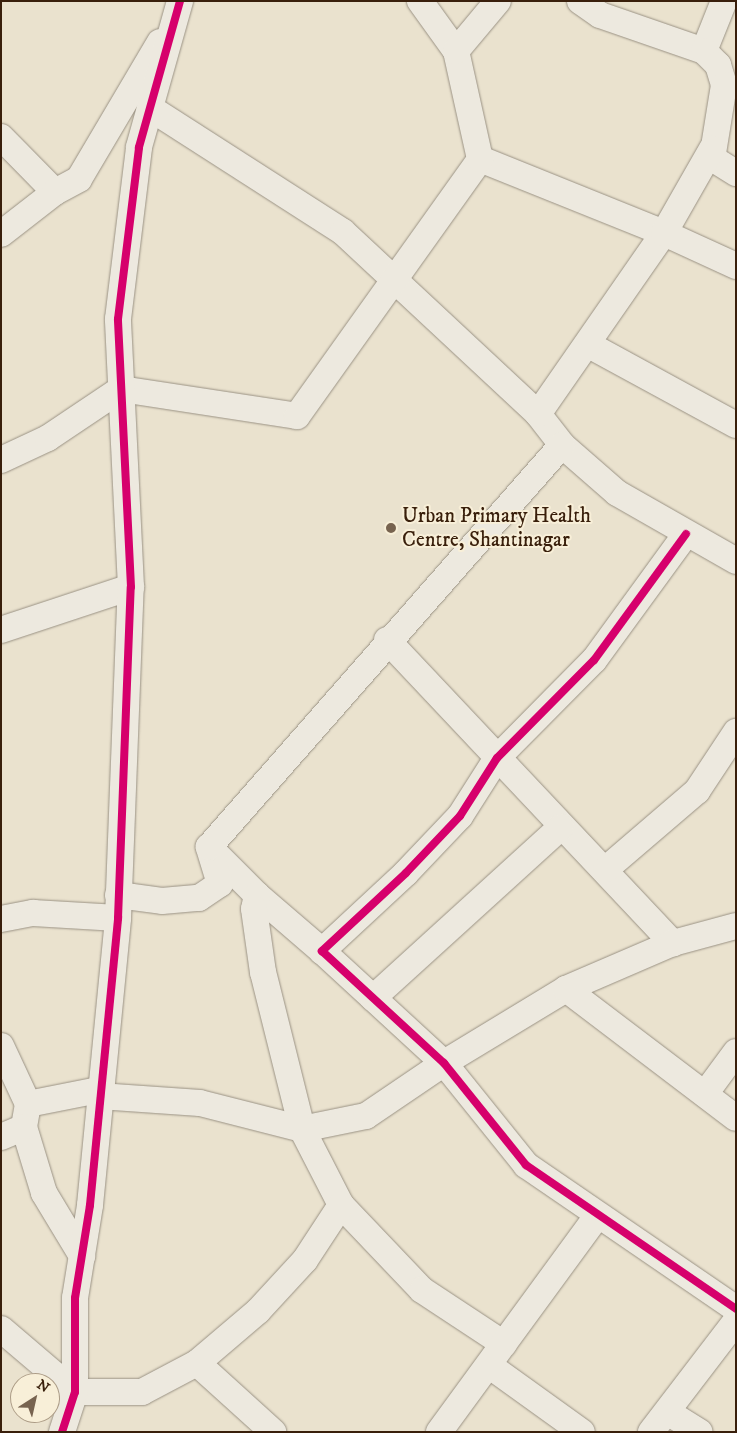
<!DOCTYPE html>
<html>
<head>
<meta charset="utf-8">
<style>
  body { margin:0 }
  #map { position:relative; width:737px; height:1433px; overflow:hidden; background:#eae2ce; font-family:"IM FELL DW Pica",serif }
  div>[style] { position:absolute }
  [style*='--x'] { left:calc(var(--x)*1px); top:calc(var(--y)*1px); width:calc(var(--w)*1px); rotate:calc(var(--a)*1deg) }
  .roads { filter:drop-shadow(0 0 1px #9a9284) drop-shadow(0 0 1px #9a9284) }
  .street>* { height:26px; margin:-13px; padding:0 13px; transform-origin:13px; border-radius:13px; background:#ede9df }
  .cycleway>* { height:8px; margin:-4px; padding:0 4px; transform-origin:4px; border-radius:4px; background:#d6006c }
  .dots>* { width:14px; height:14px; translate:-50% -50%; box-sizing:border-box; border:2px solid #f8efd8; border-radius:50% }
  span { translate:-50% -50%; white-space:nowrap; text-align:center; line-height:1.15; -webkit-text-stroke:4px #f8efd8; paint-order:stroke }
  .poi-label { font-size:21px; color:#391f0b }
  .left { translate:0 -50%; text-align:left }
  .frame { position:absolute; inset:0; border:2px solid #391f0b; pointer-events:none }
  .north { position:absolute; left:10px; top:1373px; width:50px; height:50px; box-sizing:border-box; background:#f8efd8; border:1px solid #ac9c86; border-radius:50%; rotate:35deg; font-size:14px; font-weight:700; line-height:20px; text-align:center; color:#391f0b }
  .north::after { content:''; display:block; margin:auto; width:18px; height:22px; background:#77634f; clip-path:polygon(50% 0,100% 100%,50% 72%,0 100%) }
</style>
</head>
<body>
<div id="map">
  <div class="roads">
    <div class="street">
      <i style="--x:420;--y:1;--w:62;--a:54.2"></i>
      <i style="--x:580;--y:1;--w:24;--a:35"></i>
      <i style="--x:600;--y:15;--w:110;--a:19.1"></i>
      <i style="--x:704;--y:51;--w:54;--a:-68.2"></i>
      <i style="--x:704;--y:51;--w:20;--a:45"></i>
      <i style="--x:718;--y:65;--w:21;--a:73"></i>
      <i style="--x:724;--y:85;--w:69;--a:99.2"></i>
      <i style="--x:713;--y:153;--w:7;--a:74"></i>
      <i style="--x:715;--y:160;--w:25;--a:32"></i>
      <i style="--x:150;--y:108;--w:229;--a:32.7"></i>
      <i style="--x:343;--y:232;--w:267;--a:43"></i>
      <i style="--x:538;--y:414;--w:39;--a:52"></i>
      <i style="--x:562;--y:445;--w:73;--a:41.1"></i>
      <i style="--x:617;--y:493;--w:137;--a:29.7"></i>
      <i style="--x:1;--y:137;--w:77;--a:45.5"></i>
      <i style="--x:480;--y:159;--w:198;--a:21.9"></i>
      <i style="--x:664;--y:233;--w:79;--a:24.6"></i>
      <i style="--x:1;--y:234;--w:68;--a:-37.9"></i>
      <i style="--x:55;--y:192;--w:27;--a:-28"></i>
      <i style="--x:79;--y:179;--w:159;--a:-59.4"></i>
      <i style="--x:589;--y:345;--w:167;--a:28.6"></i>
      <i style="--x:538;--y:414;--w:221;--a:-55.2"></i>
      <i style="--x:664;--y:233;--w:97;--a:-60.3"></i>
      <i style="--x:1;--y:460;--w:52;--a:-25.1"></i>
      <i style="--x:48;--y:438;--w:88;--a:-33.9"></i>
      <i style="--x:121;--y:389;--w:178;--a:8.7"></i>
      <i style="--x:297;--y:416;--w:315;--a:-54.5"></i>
      <i style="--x:480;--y:159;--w:111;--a:-102.5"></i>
      <i style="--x:456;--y:51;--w:65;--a:-50"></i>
      <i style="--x:686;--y:534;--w:156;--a:126.1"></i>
      <i style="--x:594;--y:660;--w:138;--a:134.7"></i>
      <i style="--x:497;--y:758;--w:69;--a:122.5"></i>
      <i style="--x:460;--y:816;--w:79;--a:133.5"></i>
      <i style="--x:406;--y:873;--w:115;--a:137.1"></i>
      <i style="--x:322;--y:951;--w:166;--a:42.6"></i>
      <i style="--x:444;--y:1063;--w:131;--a:51.2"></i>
      <i style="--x:526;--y:1165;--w:255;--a:34.4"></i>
      <i style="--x:1;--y:630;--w:137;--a:-18.3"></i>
      <i style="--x:387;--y:640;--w:417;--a:46.7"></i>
      <i style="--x:211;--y:849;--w:65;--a:45"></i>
      <i style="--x:257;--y:895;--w:86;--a:40.7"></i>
      <i style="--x:606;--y:869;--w:120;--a:-40.6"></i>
      <i style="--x:697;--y:791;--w:71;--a:-56.5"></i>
      <i style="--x:118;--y:895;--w:44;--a:7.8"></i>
      <i style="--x:162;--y:901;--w:37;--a:-5"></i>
      <i style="--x:199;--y:898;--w:25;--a:-34"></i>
      <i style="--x:220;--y:884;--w:39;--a:-107"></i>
      <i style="--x:209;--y:847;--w:535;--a:-48.71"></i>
      <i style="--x:257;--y:895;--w:14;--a:102"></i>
      <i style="--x:254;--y:909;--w:64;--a:81.9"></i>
      <i style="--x:263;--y:972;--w:162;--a:76"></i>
      <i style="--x:302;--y:1129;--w:65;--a:-11.5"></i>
      <i style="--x:366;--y:1116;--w:94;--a:-34.2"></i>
      <i style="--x:444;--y:1063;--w:143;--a:-31.2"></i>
      <i style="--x:566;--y:989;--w:116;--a:-23.3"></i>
      <i style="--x:673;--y:943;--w:65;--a:-15.1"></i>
      <i style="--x:1;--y:919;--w:33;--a:-11"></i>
      <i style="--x:33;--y:913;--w:85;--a:3.4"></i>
      <i style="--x:566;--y:989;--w:213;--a:37.2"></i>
      <i style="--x:373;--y:998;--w:254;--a:-42.3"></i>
      <i style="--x:1;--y:1046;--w:64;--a:65"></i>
      <i style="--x:28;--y:1104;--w:23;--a:100"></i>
      <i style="--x:24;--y:1127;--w:69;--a:73.1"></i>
      <i style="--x:44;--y:1193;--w:74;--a:58.9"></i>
      <i style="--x:705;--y:1094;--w:52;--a:-53.6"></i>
      <i style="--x:99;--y:1096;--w:101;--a:4"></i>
      <i style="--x:200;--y:1103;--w:105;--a:14.3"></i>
      <i style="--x:302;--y:1129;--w:85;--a:62.8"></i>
      <i style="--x:341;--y:1205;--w:117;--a:46.4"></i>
      <i style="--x:422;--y:1290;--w:98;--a:33.4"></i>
      <i style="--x:28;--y:1104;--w:72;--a:-11.2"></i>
      <i style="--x:1;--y:1137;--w:25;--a:-23"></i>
      <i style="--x:1;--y:1329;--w:97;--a:40.4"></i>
      <i style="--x:75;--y:1392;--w:67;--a:0"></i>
      <i style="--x:142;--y:1392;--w:62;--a:-27.8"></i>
      <i style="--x:197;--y:1363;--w:80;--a:-40.4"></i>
      <i style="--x:258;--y:1311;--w:69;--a:-47.3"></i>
      <i style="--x:305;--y:1260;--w:66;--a:-56.8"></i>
      <i style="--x:197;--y:1363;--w:103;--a:42.2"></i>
      <i style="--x:490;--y:1366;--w:113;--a:35.7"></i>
      <i style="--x:669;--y:1413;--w:36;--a:32"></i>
      <i style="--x:62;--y:1432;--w:42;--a:-72"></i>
      <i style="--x:75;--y:1392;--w:94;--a:-90"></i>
      <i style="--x:75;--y:1298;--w:94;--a:-80.8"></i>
      <i style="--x:90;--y:1205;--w:288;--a:-84.4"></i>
      <i style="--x:118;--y:918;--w:331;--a:-87.8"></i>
      <i style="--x:131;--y:587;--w:268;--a:-92.8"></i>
      <i style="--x:118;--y:319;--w:173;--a:-83"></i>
      <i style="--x:139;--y:147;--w:152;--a:-74.3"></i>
      <i style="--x:439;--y:1432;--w:268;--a:-53.8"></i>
      <i style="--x:651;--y:1432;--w:140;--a:-52.6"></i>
    </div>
  </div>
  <div class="cycleway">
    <i style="--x:686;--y:534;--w:156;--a:126.1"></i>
    <i style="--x:594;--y:660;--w:138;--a:134.7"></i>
    <i style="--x:497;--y:758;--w:69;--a:122.5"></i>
    <i style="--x:460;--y:816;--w:79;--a:133.5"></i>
    <i style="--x:406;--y:873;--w:115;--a:137.1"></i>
    <i style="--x:322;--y:951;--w:166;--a:42.6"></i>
    <i style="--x:444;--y:1063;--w:131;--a:51.2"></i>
    <i style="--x:526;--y:1165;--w:255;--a:34.4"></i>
    <i style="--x:62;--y:1432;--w:42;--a:-72"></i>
    <i style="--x:75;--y:1392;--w:94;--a:-90"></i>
    <i style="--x:75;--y:1298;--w:94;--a:-80.8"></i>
    <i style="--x:90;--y:1205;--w:288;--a:-84.4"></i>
    <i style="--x:118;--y:918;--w:331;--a:-87.8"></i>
    <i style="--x:131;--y:587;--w:268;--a:-92.8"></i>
    <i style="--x:118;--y:319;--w:173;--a:-83"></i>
    <i style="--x:139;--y:147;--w:152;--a:-74.3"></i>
  </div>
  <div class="dots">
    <i style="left:391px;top:528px;background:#77634f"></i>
  </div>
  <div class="poi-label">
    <span class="left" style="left:402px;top:528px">Urban Primary Health<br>Centre, Shantinagar</span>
  </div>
  <div class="frame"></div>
  <div class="north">N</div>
</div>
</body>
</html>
